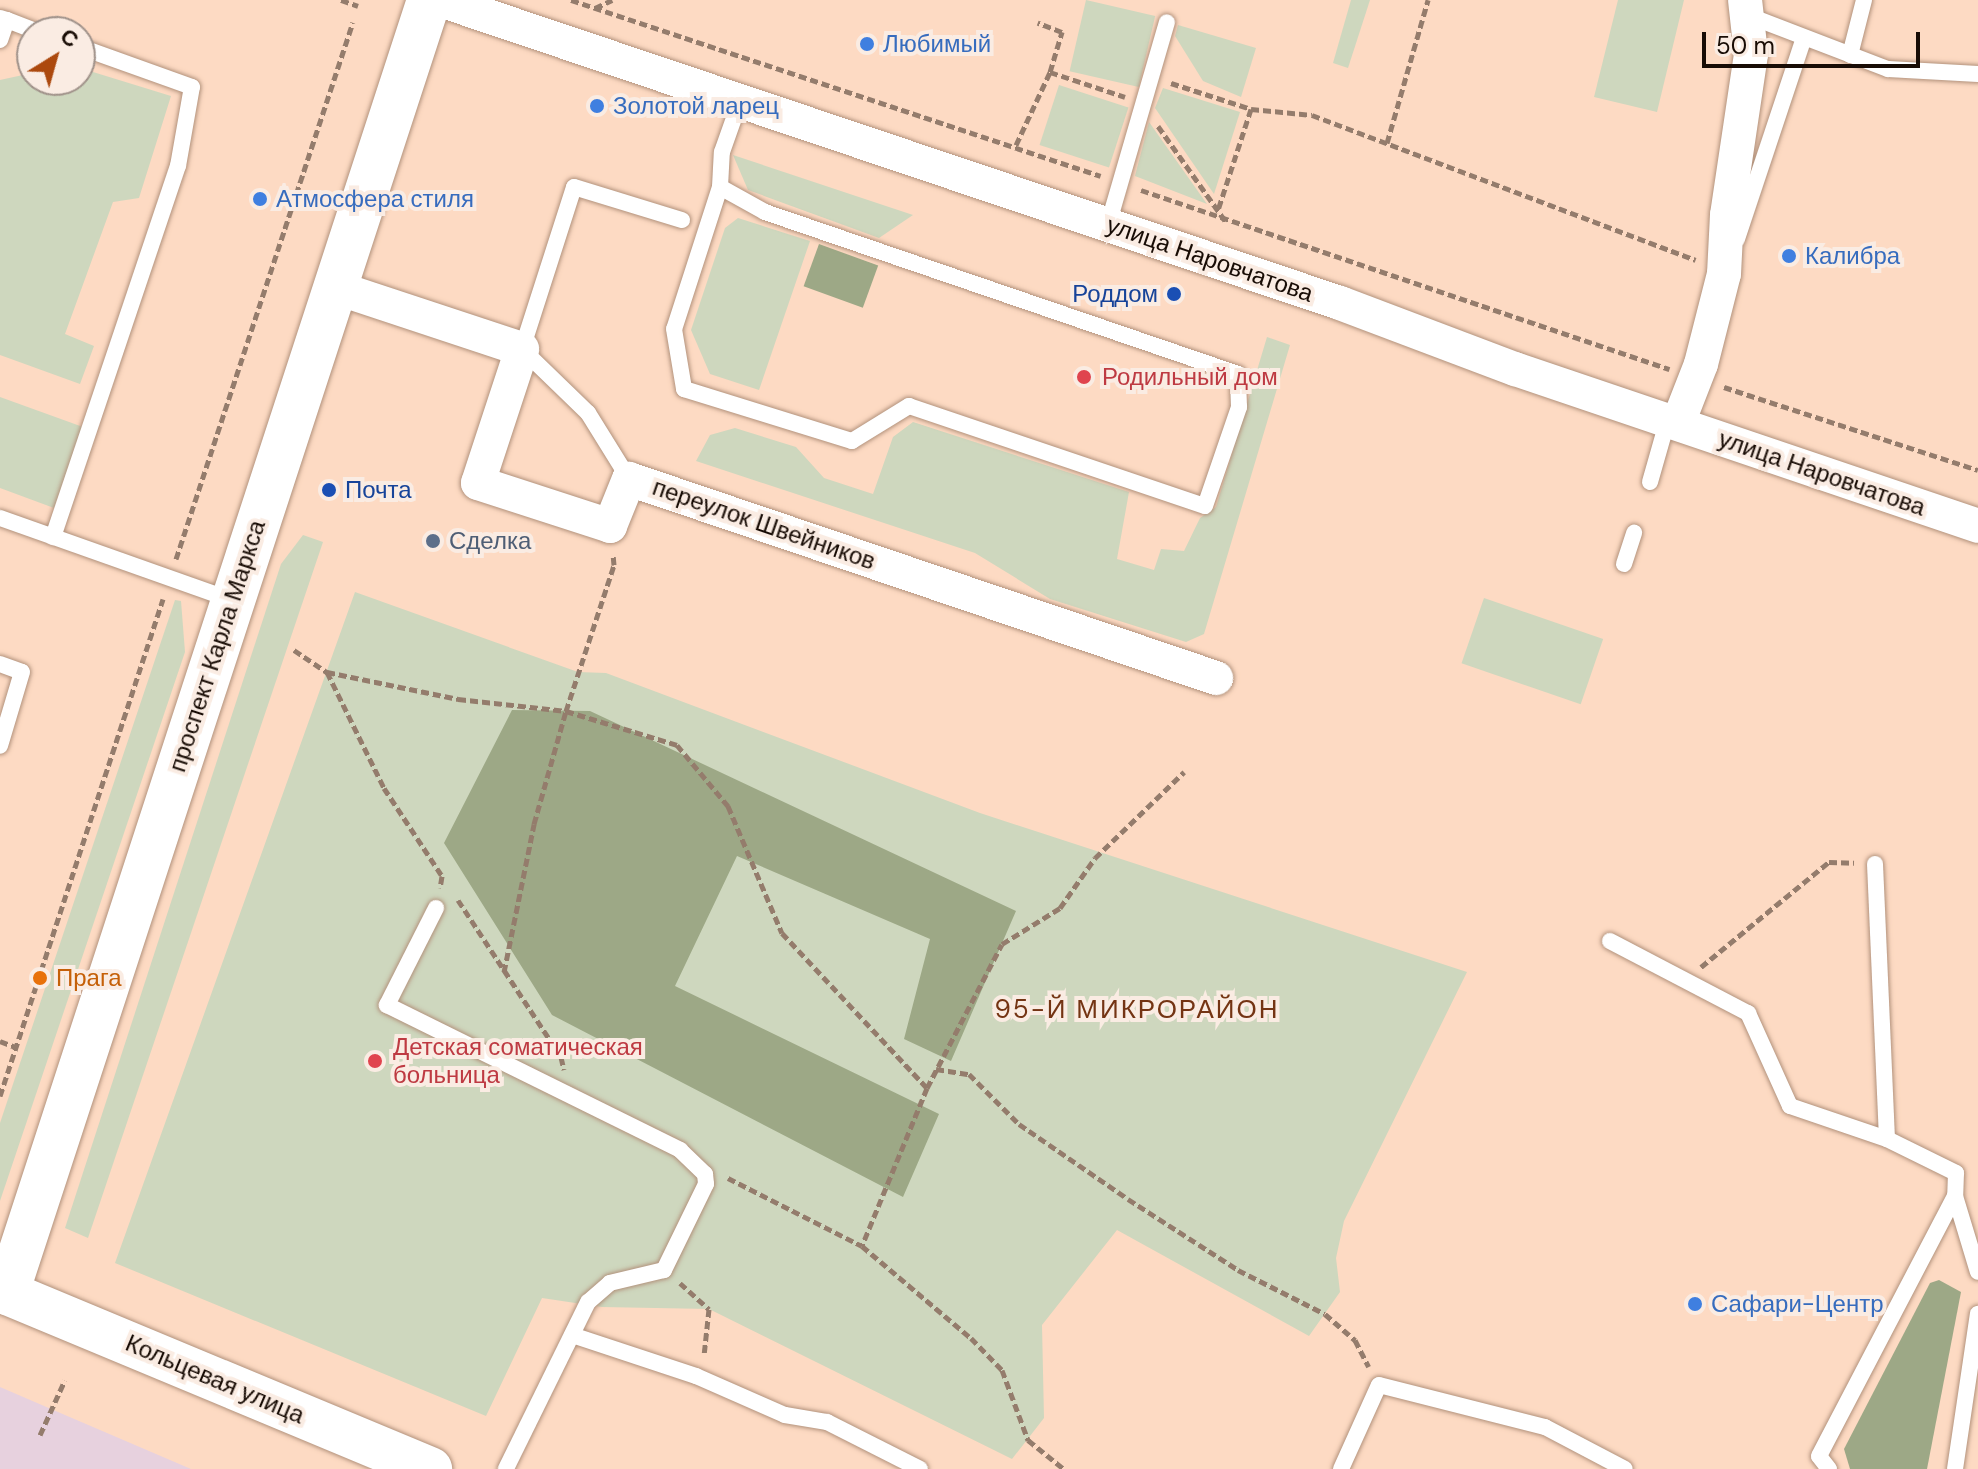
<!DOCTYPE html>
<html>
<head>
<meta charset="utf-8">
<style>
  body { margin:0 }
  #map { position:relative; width:1978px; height:1469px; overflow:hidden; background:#fddac3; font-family:"DM Sans",sans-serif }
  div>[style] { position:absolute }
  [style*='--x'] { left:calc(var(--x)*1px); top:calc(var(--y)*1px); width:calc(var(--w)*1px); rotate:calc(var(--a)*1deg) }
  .industrial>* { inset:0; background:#e7d1de }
  .green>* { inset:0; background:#ced7be; transform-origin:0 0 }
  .forest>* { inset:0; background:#9da886; transform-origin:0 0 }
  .path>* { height:5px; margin-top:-2.5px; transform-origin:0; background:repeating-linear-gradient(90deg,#947c6c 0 8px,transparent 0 12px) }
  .roads { filter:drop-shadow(0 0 2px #b2927c) drop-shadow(0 0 2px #b2927c) }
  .lane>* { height:16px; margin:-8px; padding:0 8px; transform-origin:8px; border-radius:8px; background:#fff }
  .street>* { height:34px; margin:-17px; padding:0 17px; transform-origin:17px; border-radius:17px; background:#fff }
  .secondary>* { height:44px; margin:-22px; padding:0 22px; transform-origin:22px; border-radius:22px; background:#fff }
  .dots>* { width:22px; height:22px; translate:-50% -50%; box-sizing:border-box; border:4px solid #faece3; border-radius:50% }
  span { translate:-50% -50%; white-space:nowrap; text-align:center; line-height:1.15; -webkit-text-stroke:8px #faece3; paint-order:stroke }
  .shop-label { font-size:24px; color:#366cbe }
  .left { translate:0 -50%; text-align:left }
  .street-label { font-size:24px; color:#180c05 }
  .transit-label { font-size:24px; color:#164399 }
  .right { translate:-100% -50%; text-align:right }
  .health-label { font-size:24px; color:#be3a42 }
  .service-label { font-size:24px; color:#4e5e75 }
  .food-label { font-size:24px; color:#c56008 }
  .neighbourhood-label { font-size:26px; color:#743413; letter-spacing:2px }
  .north { position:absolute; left:16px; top:16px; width:80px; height:80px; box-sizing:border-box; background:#faece3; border:2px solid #a0928a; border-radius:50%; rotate:37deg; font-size:22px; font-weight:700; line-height:32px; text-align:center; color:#180c05 }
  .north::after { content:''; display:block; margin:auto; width:28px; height:36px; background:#ac490e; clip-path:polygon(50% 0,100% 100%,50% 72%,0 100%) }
  .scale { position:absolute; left:1702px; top:32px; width:218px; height:36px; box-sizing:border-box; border:4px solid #180c05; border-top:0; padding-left:10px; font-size:24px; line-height:28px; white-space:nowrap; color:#180c05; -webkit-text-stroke:6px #faece3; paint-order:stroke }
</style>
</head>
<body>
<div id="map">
  <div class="industrial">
    <i style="clip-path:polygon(0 1387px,65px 1415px,191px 1469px,0 1469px)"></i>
  </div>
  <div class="green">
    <i style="left:1086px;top:0;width:71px;height:73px;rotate:13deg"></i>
    <i style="clip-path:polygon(1351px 0,1370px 0,1348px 68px,1333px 63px)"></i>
    <i style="clip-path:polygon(1618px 0,1684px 0,1657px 112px,1594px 97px)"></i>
    <i style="clip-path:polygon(1178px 25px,1256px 48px,1241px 97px,1203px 81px,1175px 36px)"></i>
    <i style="clip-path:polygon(80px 68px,171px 96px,139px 198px,113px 202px,65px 334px,94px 346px,80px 384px,0 355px,0 80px,32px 73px,32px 80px,80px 80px)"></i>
    <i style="left:1059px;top:85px;width:73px;height:63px;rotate:18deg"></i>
    <i style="clip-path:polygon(1163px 88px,1240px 112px,1214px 194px,1155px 108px)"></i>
    <i style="clip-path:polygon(1149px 122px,1207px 204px,1135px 176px)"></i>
    <i style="clip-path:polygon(733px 155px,913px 215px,879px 238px,748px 190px)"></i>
    <i style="clip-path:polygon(738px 218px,810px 241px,759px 390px,710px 374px,691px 330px,725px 228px)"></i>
    <i style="clip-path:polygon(1267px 337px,1290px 345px,1204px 634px,1186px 642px,1050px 599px,975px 553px,696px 461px,710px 435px,735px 428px,796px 447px,824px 478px,873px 494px,893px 437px,913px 422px,1129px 492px,1117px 559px,1154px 570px,1161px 549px,1184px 551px,1200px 518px,1216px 507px)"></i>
    <i style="clip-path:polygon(0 397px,83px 427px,54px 508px,0 488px)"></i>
    <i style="clip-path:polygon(303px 535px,323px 542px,88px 1238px,65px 1228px,281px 564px)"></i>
    <i style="clip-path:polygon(355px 592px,578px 672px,606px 673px,980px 813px,1467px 972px,1344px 1221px,1336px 1258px,1340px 1292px,1309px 1336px,1117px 1230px,1042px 1325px,1044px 1418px,1012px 1459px,709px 1309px,602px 1307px,542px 1298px,486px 1416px,115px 1263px)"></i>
    <i style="left:1484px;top:598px;width:126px;height:69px;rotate:19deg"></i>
    <i style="clip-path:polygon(175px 600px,181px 601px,185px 652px,0 1201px,0 1123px)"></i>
  </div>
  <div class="forest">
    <i style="left:819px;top:244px;width:63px;height:45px;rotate:20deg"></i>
    <i style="clip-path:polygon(512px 710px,590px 711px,1016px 911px,951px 1061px,904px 1039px,930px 939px,737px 856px,675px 986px,939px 1114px,903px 1197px,552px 1015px,444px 843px)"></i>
    <i style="clip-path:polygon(1939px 1280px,1961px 1292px,1927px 1469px,1850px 1469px,1844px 1449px,1930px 1283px)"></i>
  </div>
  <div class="path">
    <i style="--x:341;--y:0;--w:18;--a:19"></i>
    <i style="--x:571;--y:0;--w:558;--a:18.37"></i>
    <i style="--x:595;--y:8;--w:19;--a:-25"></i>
    <i style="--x:1050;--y:72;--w:79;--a:18.4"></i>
    <i style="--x:1171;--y:83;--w:84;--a:18"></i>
    <i style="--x:1251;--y:109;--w:106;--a:108.1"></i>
    <i style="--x:1251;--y:109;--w:61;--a:5.6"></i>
    <i style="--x:1312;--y:115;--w:410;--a:20.7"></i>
    <i style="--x:1158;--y:126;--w:118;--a:54.7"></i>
    <i style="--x:1387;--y:143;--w:149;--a:-74"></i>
    <i style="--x:1016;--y:145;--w:81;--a:-65"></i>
    <i style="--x:1050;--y:72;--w:42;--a:-73.3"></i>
    <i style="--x:1062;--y:32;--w:26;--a:-159"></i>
    <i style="--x:1141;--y:190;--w:558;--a:18.73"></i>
    <i style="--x:1724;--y:387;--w:267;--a:18.1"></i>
    <i style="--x:176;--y:559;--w:565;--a:-71.76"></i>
    <i style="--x:294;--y:650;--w:40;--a:34"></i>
    <i style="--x:327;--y:672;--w:129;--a:63.8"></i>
    <i style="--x:384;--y:788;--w:105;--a:56.6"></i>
    <i style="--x:442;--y:876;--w:12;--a:99"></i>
    <i style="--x:327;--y:672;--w:134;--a:11.6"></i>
    <i style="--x:458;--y:699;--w:109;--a:6.3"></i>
    <i style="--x:566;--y:711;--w:154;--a:-71.8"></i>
    <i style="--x:614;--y:565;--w:11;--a:-95"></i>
    <i style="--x:458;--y:900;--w:188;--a:56.7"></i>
    <i style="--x:561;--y:1057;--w:13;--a:77"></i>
    <i style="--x:1701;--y:967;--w:166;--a:-39.4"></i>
    <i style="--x:1829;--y:862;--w:25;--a:2"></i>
    <i style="--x:504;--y:972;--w:151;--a:-78.5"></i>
    <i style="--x:534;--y:824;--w:117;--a:-74.2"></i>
    <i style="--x:566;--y:711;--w:116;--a:17"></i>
    <i style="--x:677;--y:745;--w:80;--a:50.1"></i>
    <i style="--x:728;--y:806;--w:138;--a:67"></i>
    <i style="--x:782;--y:933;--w:212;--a:46.9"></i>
    <i style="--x:927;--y:1088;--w:171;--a:112.4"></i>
    <i style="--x:0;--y:1041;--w:19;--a:21"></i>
    <i style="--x:936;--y:1069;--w:33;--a:9"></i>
    <i style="--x:969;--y:1074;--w:71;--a:45"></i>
    <i style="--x:1019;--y:1124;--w:132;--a:34.5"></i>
    <i style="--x:1128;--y:1199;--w:131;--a:32.8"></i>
    <i style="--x:1238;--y:1270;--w:97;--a:26.8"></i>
    <i style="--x:1325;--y:1314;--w:40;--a:41"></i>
    <i style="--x:1355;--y:1340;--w:30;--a:63"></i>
    <i style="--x:927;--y:1088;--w:162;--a:-62.5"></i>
    <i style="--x:1002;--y:944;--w:68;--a:-31.8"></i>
    <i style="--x:1060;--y:908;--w:61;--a:-55"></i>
    <i style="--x:1095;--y:858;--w:124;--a:-44"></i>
    <i style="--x:0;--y:1096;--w:523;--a:-71.84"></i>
    <i style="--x:728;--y:1178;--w:150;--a:26.9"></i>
    <i style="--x:862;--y:1246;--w:143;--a:40.2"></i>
    <i style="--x:971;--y:1338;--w:45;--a:45.9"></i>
    <i style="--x:1002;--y:1370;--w:75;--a:69.6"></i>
    <i style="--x:1028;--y:1440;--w:46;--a:38.9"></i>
    <i style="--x:680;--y:1283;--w:39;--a:42"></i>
    <i style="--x:709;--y:1309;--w:47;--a:96.1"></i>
    <i style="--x:40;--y:1435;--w:60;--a:-65.6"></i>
  </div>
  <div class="roads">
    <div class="lane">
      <i style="--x:1747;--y:15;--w:151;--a:21"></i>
      <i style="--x:1888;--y:69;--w:90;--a:3.2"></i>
      <i style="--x:0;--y:18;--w:7;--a:16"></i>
      <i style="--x:7;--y:20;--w:21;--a:109"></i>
      <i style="--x:7;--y:20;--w:34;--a:21"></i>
      <i style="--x:1850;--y:55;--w:57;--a:-75.7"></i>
      <i style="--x:720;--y:187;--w:149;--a:107.9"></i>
      <i style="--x:674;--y:329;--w:61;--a:80.5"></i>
      <i style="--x:684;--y:389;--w:176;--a:17.2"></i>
      <i style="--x:852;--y:441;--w:67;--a:-31.6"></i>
      <i style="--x:909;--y:406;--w:312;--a:18.7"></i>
      <i style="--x:1205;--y:506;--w:105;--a:-71"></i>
      <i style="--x:1239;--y:407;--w:33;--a:-92"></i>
      <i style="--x:1238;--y:374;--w:500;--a:-161.1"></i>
      <i style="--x:765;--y:212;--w:51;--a:-150.9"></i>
      <i style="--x:720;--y:187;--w:35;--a:-87"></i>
      <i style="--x:722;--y:152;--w:51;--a:-70.5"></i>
      <i style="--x:1108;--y:225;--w:211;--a:-73.8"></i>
      <i style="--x:1737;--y:239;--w:212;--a:-71.6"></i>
      <i style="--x:629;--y:479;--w:78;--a:-121.8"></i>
      <i style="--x:588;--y:413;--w:92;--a:-135.9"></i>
      <i style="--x:522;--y:349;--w:170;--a:-72.2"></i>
      <i style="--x:574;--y:187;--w:113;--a:17"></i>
      <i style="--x:1650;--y:482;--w:66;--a:-74.1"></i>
      <i style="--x:0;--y:518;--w:246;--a:19.5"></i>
      <i style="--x:53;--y:537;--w:391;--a:-71.4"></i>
      <i style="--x:178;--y:166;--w:80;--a:-80"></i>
      <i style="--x:192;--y:87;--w:119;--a:-160.3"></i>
      <i style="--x:1624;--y:564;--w:33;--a:-72"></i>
      <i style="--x:0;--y:664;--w:23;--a:20"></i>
      <i style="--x:22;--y:672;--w:77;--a:106.6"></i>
      <i style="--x:1875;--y:864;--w:275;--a:87.5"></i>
      <i style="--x:436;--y:908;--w:109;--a:116.8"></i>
      <i style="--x:387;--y:1005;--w:327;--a:26.3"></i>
      <i style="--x:680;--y:1150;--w:35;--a:44"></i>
      <i style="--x:705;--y:1174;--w:10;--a:84"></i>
      <i style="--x:706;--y:1184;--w:96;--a:116"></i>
      <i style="--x:664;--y:1270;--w:56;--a:166.5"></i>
      <i style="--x:610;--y:1283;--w:29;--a:139"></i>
      <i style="--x:588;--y:1302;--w:186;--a:116.2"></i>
      <i style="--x:1610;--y:941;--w:156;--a:27.6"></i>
      <i style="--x:1748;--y:1013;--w:102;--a:65.7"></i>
      <i style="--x:1790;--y:1106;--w:102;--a:18.8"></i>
      <i style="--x:1887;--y:1139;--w:77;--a:26.2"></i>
      <i style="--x:1956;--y:1173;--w:23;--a:92"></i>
      <i style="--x:572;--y:1335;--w:131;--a:18.3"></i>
      <i style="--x:696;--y:1376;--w:97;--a:23.7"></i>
      <i style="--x:785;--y:1415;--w:43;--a:9.5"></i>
      <i style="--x:827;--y:1422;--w:104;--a:26.8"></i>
      <i style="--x:1341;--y:1469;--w:92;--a:-65.7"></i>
      <i style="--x:1379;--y:1385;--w:171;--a:14.2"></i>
      <i style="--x:1545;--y:1427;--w:90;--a:27.7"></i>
      <i style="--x:1829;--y:1469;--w:16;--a:-128"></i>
      <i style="--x:1819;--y:1456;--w:293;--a:-62.4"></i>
      <i style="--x:1955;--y:1196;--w:79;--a:73.2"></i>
      <i style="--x:1955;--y:1469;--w:157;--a:-81.6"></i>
    </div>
    <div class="street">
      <i style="--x:440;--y:0;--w:950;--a:18.61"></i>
      <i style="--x:1340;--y:303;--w:187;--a:20.7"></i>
      <i style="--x:1515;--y:369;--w:489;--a:18.7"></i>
      <i style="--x:334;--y:287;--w:198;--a:18.3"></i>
      <i style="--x:522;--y:349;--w:141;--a:108.2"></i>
      <i style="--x:478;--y:483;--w:139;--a:18"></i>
      <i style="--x:610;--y:526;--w:51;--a:-68"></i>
      <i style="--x:629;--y:479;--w:620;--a:18.73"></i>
      <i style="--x:1678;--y:423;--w:63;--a:-68.7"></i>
      <i style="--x:1701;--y:364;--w:93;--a:-75.7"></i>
      <i style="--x:1724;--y:274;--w:59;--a:-87.1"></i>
      <i style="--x:1727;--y:215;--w:163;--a:-81.5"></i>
      <i style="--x:1751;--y:54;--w:54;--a:-96.3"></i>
    </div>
    <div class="secondary">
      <i style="--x:0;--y:1290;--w:466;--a:22.6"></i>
      <i style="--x:7;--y:1293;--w:1360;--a:-71.92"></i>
    </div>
  </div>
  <div class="dots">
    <i style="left:867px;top:44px;background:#3f7fe0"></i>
    <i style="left:597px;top:106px;background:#3f7fe0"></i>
    <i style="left:260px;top:199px;background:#3f7fe0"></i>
    <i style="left:1789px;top:256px;background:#3f7fe0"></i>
    <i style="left:1174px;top:294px;background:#1a4fb4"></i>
    <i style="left:1084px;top:377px;background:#e0444e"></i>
    <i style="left:329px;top:490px;background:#1a4fb4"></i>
    <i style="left:433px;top:541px;background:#5c6f8a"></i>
    <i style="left:40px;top:978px;background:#e8710a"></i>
    <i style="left:375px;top:1061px;background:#e0444e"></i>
    <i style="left:1695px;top:1304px;background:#3f7fe0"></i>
  </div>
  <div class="shop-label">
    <span class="left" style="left:883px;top:44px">Любимый</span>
    <span class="left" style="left:613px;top:106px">Золотой ларец</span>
    <span class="left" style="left:276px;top:199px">Атмосфера стиля</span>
    <span class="left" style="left:1805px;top:256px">Калибра</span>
    <span class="left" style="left:1711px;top:1304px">Сафари-Центр</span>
  </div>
  <div class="street-label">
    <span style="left:1210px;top:259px;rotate:19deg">улица Наровчатова</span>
    <span style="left:1822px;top:473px;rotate:19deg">улица Наровчатова</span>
    <span style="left:764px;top:524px;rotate:19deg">переулок Швейников</span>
    <span style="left:217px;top:646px;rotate:-72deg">проспект Карла Маркса</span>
    <span style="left:215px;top:1379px;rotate:23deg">Кольцевая улица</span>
  </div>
  <div class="transit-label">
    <span class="right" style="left:1158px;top:294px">Роддом</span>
    <span class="left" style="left:345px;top:490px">Почта</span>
  </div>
  <div class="health-label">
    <span class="left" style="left:1102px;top:377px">Родильный дом</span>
    <span class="left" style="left:393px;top:1061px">Детская соматическая<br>больница</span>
  </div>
  <div class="service-label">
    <span class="left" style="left:449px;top:541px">Сделка</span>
  </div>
  <div class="food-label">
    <span class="left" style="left:56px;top:978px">Прага</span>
  </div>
  <div class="neighbourhood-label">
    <span style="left:1137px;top:1010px">95-Й МИКРОРАЙОН</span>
  </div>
  <div class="north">С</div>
  <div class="scale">50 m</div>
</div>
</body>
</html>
